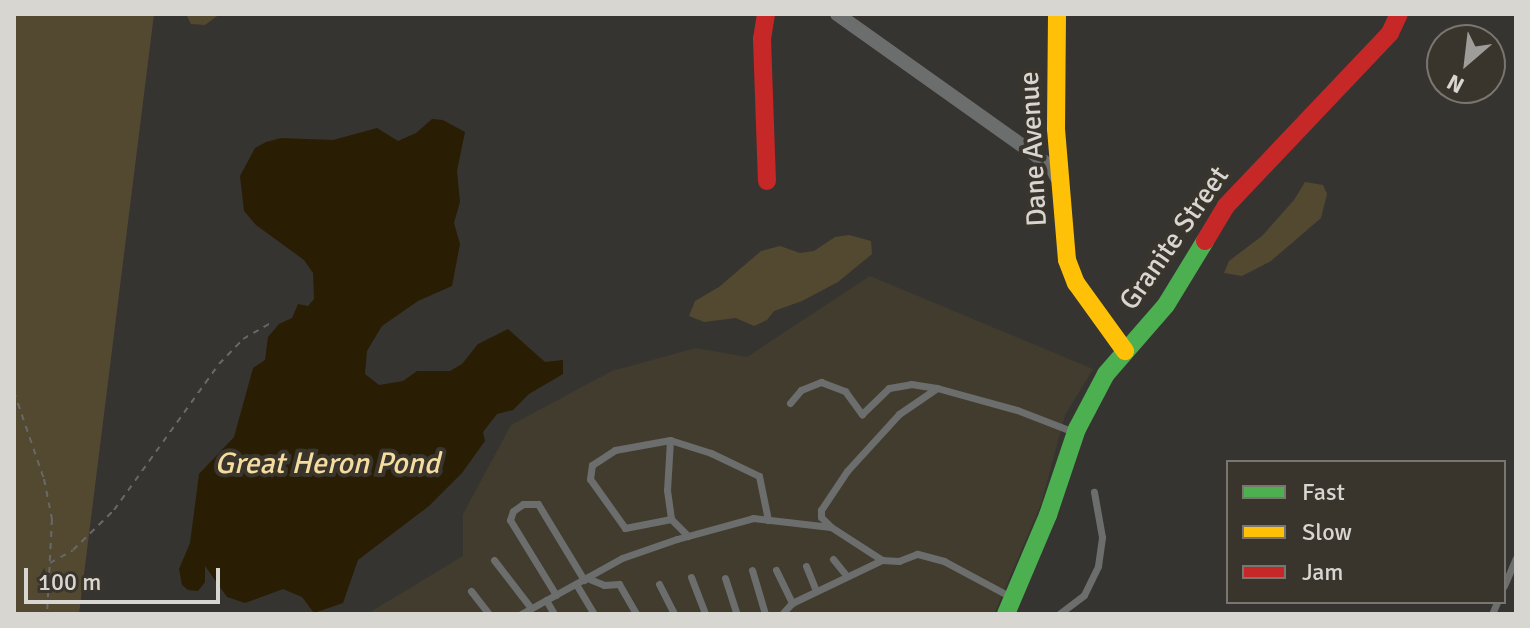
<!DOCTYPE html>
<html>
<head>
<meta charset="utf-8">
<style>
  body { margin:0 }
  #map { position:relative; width:1530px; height:628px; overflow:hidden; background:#363430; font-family:Signika,sans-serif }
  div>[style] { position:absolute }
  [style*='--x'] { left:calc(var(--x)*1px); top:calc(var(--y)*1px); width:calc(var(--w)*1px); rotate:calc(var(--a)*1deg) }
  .built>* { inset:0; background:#413c2e }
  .green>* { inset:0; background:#534931 }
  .water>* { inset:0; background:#291e04 }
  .path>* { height:2px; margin-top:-1px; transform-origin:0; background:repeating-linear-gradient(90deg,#686867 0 6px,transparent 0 12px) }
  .lane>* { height:7px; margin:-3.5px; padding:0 3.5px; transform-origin:3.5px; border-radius:3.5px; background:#6c6d6d }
  .street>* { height:14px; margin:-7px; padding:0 7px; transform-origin:7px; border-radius:7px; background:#6c6d6d }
  .fast>* { height:18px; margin:-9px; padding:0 9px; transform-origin:9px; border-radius:9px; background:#4caf50 }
  .slow>* { height:18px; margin:-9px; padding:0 9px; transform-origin:9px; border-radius:9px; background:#ffc107 }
  .jam>* { height:18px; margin:-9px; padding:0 9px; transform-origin:9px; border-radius:9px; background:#c62828 }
  span { translate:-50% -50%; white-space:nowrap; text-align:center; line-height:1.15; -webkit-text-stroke:8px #39352d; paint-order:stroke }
  .street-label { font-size:28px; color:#d8d6d1 }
  .water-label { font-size:30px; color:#f5dc9f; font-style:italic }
  .frame { position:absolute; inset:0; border:16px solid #d8d6d1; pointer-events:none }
  .legend { position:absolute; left:1226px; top:460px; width:280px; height:144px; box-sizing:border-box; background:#39352d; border:2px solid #79756f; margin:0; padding:10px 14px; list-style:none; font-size:24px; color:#d8d6d1 }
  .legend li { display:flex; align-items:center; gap:16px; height:40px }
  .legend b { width:40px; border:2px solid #79756f }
  .north { position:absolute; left:1426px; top:24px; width:80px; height:80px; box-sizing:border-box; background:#39352d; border:2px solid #79756f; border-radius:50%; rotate:208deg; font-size:22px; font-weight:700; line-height:32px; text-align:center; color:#d8d6d1 }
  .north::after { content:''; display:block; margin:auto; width:28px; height:36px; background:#9f9d99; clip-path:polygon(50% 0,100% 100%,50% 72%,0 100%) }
  .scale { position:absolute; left:24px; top:568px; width:196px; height:36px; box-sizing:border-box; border:4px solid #d8d6d1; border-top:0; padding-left:10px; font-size:24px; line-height:28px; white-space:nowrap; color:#d8d6d1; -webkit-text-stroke:6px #39352d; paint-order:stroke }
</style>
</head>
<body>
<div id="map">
  <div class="built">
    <i style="clip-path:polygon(870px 276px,1093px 369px,1065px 415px,1041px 504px,994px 614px,367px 614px,463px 556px,463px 514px,511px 425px,612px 371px,696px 348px,747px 357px)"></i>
  </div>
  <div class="green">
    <i style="clip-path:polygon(14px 14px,154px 14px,79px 614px,14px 614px)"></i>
    <i style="clip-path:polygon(186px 14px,220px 14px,205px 25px,191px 24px)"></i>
    <i style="clip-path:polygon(1305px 182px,1323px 185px,1327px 194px,1321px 218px,1271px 261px,1242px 276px,1224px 273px,1229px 261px,1262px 236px,1294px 200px)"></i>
    <i style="clip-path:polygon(849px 235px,871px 241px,872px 254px,838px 282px,802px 301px,774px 311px,767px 320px,754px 326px,736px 318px,704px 322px,689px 316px,695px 301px,719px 287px,761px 251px,780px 246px,800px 253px,814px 251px,835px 237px)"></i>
  </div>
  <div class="water">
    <i style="clip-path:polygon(432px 119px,443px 120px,465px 132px,457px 171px,460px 202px,454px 223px,460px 244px,452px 286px,418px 301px,382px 326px,367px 351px,365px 374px,379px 385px,403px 381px,417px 371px,450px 371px,462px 364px,478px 344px,508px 329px,545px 362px,563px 360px,563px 374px,529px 394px,513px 410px,497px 414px,483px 432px,485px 441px,462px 473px,429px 506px,358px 560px,343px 603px,314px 613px,302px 597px,283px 589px,245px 603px,227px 597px,205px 566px,205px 582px,198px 591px,188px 590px,182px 585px,179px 569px,190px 543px,199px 474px,234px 437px,253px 368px,265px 360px,268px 337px,279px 324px,292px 318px,298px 304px,308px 306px,314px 299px,313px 273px,304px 260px,256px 225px,244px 211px,240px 176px,255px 148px,266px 142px,281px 138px,333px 140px,377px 128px,398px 141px,416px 133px)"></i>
  </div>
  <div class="path">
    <i style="--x:14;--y:392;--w:92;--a:71"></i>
    <i style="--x:44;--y:479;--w:41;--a:78.7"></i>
    <i style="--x:52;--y:519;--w:95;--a:93"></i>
    <i style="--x:50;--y:563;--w:26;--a:-29"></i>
    <i style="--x:73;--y:550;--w:57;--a:-44.3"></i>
    <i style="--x:114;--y:510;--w:180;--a:-54.3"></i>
    <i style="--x:219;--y:364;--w:35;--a:-46"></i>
    <i style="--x:243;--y:339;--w:32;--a:-30"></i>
  </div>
  <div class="lane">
    <i style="--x:790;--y:403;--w:17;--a:-50"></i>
    <i style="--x:801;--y:390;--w:22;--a:-22"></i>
    <i style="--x:821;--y:382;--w:26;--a:21"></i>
    <i style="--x:845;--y:391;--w:29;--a:54"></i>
    <i style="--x:862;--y:414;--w:37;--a:-44"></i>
    <i style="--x:889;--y:388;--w:22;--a:-10"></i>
    <i style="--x:911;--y:384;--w:26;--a:9"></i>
    <i style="--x:670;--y:440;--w:50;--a:93.4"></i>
    <i style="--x:667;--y:490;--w:29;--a:82"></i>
    <i style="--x:688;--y:536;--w:24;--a:-135"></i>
    <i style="--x:671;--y:519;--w:47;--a:168.9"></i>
    <i style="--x:625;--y:528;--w:60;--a:-125.5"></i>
    <i style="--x:590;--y:479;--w:14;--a:-82"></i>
    <i style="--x:592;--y:465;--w:27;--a:-33"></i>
    <i style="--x:615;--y:450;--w:56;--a:-10.3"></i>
    <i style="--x:670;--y:440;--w:43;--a:17.6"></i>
    <i style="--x:711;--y:453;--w:53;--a:25.6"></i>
    <i style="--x:759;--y:476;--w:45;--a:78.4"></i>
    <i style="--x:833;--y:559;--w:22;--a:51"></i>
    <i style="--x:494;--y:560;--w:61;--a:52.4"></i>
    <i style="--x:806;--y:566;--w:27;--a:68"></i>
    <i style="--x:752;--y:570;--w:46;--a:73.5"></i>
    <i style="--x:776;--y:570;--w:37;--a:64"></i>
    <i style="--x:691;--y:577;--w:40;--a:69"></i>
    <i style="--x:587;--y:578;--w:18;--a:22"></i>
    <i style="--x:604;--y:585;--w:15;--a:-4"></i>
    <i style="--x:619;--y:584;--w:34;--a:60"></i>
    <i style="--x:725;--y:578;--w:38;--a:72"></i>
    <i style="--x:576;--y:584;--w:35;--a:59"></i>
    <i style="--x:659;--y:584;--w:34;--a:63"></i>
    <i style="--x:1504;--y:586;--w:30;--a:-67"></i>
    <i style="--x:471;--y:591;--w:29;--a:52"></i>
    <i style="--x:556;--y:595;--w:88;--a:-121.5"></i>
    <i style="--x:510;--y:520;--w:9;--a:-72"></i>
    <i style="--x:513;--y:511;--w:12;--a:-35"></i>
    <i style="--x:523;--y:504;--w:15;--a:0"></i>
    <i style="--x:538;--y:504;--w:89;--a:58.8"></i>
    <i style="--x:1011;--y:597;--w:76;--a:-151.8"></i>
    <i style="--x:944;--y:561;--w:28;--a:-165"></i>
    <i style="--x:917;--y:554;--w:19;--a:159"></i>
    <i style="--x:899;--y:561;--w:17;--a:-177"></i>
    <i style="--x:882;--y:560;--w:61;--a:-147.1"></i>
    <i style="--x:831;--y:527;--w:14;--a:-135"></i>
    <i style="--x:821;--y:517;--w:7;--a:-90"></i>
    <i style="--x:821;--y:510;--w:47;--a:-56.3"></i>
    <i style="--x:847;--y:471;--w:77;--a:-47.6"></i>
    <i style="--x:899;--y:414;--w:46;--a:-34.4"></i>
    <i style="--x:937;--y:388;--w:83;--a:15.4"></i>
    <i style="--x:1017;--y:410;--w:61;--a:21.1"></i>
    <i style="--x:546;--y:600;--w:16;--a:60"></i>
    <i style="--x:521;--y:614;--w:115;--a:-29"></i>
    <i style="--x:622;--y:558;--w:58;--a:-19.1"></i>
    <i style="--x:677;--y:539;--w:79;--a:-15.4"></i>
    <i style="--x:753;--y:518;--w:78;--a:6.7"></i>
    <i style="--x:782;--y:614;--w:15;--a:-48"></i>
    <i style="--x:792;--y:603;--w:100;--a:-25.5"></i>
    <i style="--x:1059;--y:614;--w:31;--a:-37"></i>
    <i style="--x:1084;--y:595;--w:32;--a:-64"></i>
    <i style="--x:1098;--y:566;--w:29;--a:-82"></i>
    <i style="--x:1102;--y:537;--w:46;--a:-100.1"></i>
    <i style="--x:1492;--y:614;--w:13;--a:-67"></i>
  </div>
  <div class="street">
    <i style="--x:837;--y:14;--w:247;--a:35.4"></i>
    <i style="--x:1038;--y:157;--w:18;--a:38"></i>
    <i style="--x:1052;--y:168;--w:13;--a:63"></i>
  </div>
  <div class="fast">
    <i style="--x:1006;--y:614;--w:108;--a:-67"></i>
    <i style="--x:1048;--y:515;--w:91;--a:-71.4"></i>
    <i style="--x:1077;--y:429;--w:62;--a:-62.2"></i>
    <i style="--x:1106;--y:374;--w:91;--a:-49"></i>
    <i style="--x:1166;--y:305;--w:75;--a:-58.6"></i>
  </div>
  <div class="slow">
    <i style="--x:1057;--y:14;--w:115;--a:90.5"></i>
    <i style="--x:1056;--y:129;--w:131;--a:85.2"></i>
    <i style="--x:1067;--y:260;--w:25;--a:69"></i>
    <i style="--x:1076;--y:283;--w:84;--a:54.2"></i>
  </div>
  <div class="jam">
    <i style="--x:766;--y:14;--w:25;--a:99"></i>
    <i style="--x:762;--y:39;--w:142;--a:88"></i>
    <i style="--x:1205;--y:241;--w:41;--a:-59"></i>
    <i style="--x:1226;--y:206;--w:238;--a:-46.5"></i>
    <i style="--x:1390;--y:33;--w:21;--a:-65"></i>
  </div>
  <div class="street-label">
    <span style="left:1033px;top:149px;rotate:-93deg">Dane Avenue</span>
    <span style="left:1174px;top:238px;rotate:-55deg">Granite Street</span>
  </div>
  <div class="water-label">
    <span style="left:327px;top:464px">Great Heron Pond</span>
  </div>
  <div class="frame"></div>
  <ul class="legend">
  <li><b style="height:10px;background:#4caf50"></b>Fast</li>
  <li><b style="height:10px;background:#ffc107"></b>Slow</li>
  <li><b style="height:10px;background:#c62828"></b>Jam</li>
  </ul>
  <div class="north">N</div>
  <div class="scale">100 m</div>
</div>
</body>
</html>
